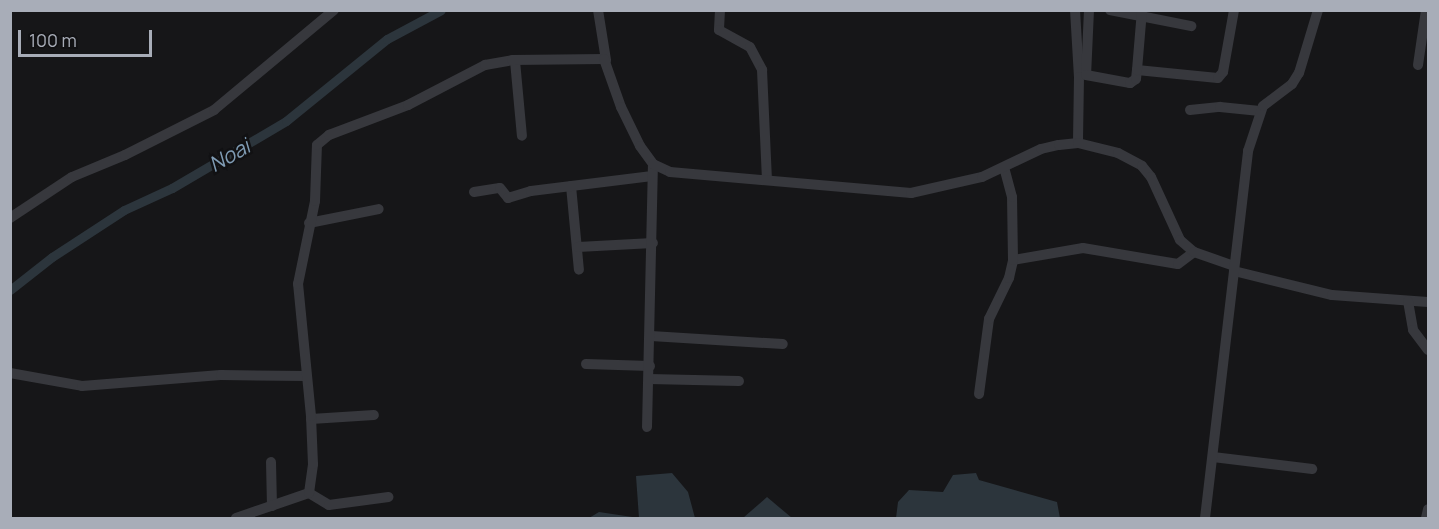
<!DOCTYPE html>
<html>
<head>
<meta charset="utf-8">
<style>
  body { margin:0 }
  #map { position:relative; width:1439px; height:529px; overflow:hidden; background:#161618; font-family:Manrope,sans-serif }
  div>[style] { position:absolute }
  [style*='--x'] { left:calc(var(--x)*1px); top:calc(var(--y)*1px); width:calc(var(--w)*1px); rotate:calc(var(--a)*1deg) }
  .water>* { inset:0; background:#2c353c }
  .canal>* { height:9px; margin:-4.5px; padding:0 4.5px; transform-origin:4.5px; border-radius:4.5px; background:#2c353c }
  .minor>* { height:10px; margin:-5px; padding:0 5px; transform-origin:5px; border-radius:5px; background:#37383d }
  span { translate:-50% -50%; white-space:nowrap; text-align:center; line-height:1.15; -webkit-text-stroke:5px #111113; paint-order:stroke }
  .water-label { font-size:21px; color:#7f9bb3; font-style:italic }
  .frame { position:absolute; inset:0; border:12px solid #a8adb8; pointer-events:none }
  .scale { position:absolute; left:18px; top:30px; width:134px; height:27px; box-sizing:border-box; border:3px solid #a8adb8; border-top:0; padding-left:8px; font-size:18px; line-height:21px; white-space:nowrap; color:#a8adb8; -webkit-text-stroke:4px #111113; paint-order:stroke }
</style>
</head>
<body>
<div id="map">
  <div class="water">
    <i style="clip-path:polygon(672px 473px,688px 492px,695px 518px,589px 518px,599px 512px,639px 518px,636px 476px)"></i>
    <i style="clip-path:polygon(976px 473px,979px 480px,1057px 502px,1060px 518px,896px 518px,898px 502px,909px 490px,943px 492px,953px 475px)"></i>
    <i style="clip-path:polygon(767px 497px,792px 518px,743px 518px)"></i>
  </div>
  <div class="canal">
    <i style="--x:10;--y:290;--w:53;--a:-38.2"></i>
    <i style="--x:52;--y:257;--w:86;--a:-33.1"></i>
    <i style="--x:124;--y:210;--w:53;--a:-24.6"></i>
    <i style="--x:172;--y:188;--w:132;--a:-30.4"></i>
    <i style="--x:286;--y:121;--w:130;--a:-39.1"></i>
    <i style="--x:387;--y:39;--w:61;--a:-28.2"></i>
  </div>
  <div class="minor">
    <i style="--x:598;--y:10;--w:51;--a:80.9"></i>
    <i style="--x:720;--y:10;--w:20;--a:93"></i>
    <i style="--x:719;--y:30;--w:35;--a:29"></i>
    <i style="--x:750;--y:47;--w:26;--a:62"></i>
    <i style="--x:762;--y:70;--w:109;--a:87.4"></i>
    <i style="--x:1075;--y:10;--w:67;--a:86.6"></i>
    <i style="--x:1079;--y:77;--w:66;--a:90.9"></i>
    <i style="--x:1089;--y:10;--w:65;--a:92.6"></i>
    <i style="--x:1086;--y:75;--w:45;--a:10.3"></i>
    <i style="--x:1130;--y:83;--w:7;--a:-34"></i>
    <i style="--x:1136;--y:79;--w:9;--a:-84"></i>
    <i style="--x:1137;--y:70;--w:81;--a:5.6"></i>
    <i style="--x:1218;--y:78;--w:8;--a:-50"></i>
    <i style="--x:1223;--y:72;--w:63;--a:-79.9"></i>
    <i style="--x:1110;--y:10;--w:83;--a:11.2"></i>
    <i style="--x:515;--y:61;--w:75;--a:84.7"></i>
    <i style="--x:1418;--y:65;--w:56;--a:-81.7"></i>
    <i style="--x:1137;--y:70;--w:60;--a:-85.2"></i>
    <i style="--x:1190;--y:110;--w:30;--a:-6"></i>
    <i style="--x:1220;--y:107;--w:40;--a:5.7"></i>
    <i style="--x:571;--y:186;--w:84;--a:84.6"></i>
    <i style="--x:474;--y:192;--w:26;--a:-9"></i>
    <i style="--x:500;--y:188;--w:13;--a:51"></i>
    <i style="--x:508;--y:198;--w:24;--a:-17"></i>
    <i style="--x:531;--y:191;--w:122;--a:-7.1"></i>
    <i style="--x:10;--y:218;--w:74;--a:-33.5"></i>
    <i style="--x:72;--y:177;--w:57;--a:-22.5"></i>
    <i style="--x:125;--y:155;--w:100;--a:-26.8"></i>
    <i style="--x:214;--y:110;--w:156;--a:-39.8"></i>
    <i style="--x:309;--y:223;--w:71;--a:-11.3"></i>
    <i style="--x:578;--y:247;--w:75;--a:-3.1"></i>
    <i style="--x:1013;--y:260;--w:71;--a:-9.7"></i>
    <i style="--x:1083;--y:248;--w:96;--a:9.6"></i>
    <i style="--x:1178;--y:264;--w:20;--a:-37"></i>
    <i style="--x:1234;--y:271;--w:101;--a:13.8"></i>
    <i style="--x:1332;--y:295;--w:96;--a:4.2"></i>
    <i style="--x:1408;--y:301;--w:29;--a:80"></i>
    <i style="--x:1413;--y:330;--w:25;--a:53"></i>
    <i style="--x:651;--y:336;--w:132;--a:3.5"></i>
    <i style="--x:586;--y:364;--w:64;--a:1.8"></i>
    <i style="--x:10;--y:373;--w:73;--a:10.2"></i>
    <i style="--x:82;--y:386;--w:139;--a:-4.5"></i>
    <i style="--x:221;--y:375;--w:85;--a:0.7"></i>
    <i style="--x:649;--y:379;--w:90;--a:1.3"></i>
    <i style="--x:979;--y:394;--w:76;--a:-82.4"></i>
    <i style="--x:989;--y:319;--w:46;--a:-64"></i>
    <i style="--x:1009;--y:278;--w:18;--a:-77"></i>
    <i style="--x:1013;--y:260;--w:63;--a:-90.9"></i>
    <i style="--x:1012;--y:197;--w:30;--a:-105"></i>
    <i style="--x:311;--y:419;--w:63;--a:-3.6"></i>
    <i style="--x:647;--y:427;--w:263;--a:-88.7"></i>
    <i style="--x:1213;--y:457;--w:100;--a:6.9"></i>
    <i style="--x:271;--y:462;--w:44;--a:88.7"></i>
    <i style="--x:309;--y:493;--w:23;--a:31"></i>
    <i style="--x:329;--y:505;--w:60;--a:-7.7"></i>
    <i style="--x:236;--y:518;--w:77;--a:-18.9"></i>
    <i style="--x:309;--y:493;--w:29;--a:-82"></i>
    <i style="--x:313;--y:464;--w:48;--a:-92.4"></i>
    <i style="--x:311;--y:416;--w:133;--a:-95.6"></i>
    <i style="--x:298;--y:284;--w:85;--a:-78.4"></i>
    <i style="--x:315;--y:201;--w:56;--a:-88"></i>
    <i style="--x:317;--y:145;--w:16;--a:-40"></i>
    <i style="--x:329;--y:135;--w:85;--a:-20.8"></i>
    <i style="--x:408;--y:105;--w:87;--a:-27.5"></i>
    <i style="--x:485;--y:65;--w:27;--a:-10"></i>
    <i style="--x:512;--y:60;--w:92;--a:-0.6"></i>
    <i style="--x:604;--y:59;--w:51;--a:70.5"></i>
    <i style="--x:621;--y:107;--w:43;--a:64"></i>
    <i style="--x:640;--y:146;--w:22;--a:54"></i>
    <i style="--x:653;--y:164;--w:19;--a:25"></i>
    <i style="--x:670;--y:172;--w:242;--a:5"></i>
    <i style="--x:911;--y:193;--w:73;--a:-12.7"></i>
    <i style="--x:982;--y:177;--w:65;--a:-25.4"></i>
    <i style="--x:1041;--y:149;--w:18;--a:-13"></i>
    <i style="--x:1059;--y:145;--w:19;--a:-6"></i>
    <i style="--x:1078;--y:143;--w:41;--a:14"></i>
    <i style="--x:1118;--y:153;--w:27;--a:28"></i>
    <i style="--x:1142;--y:166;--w:14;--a:51"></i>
    <i style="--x:1151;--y:177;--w:69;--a:65.3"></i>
    <i style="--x:1180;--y:240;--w:18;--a:41"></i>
    <i style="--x:1194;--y:252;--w:42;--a:19.3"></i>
    <i style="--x:1205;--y:518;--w:370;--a:-83.3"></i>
    <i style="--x:1248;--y:151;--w:47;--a:-71.6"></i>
    <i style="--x:1263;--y:106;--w:36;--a:-37"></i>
    <i style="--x:1292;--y:84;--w:13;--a:-58"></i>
    <i style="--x:1299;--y:73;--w:66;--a:-73.2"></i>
    <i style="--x:1426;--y:518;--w:9;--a:-77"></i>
  </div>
  <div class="water-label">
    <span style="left:229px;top:155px;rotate:-30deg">Noai</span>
  </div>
  <div class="frame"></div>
  <div class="scale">100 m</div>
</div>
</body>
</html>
